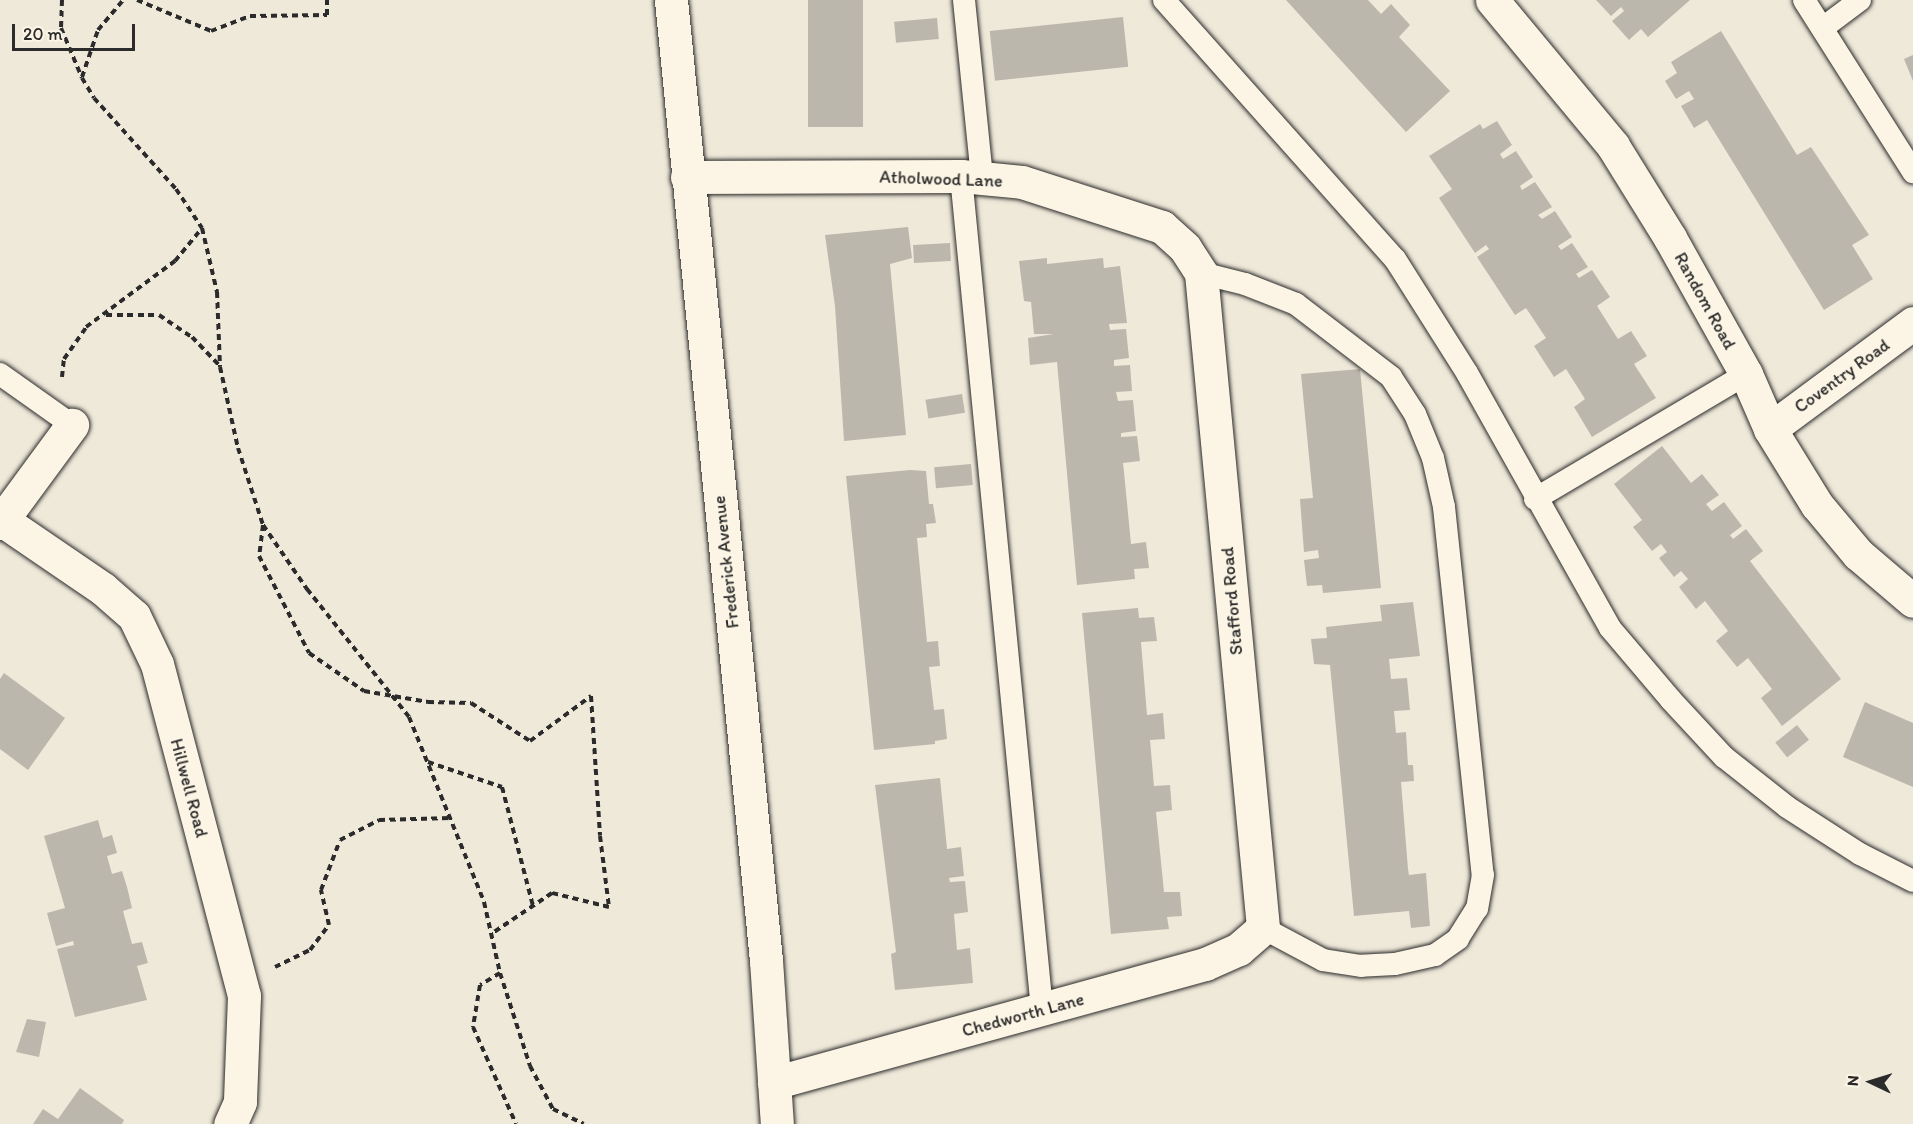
<!DOCTYPE html>
<html>
<head>
<meta charset="utf-8">
<style>
  body { margin:0 }
  #map { position:relative; width:1913px; height:1124px; overflow:hidden; background:#efe9da; font-family:Itim,sans-serif }
  div>[style] { position:absolute }
  [style*='--x'] { left:calc(var(--x)*1px); top:calc(var(--y)*1px); width:calc(var(--w)*1px); rotate:calc(var(--a)*1deg) }
  .building>* { inset:0; background:#bcb7ac; transform-origin:0 0 }
  .path>* { height:4px; margin-top:-2px; transform-origin:0; background:repeating-linear-gradient(90deg,#2b2b2b 0 6px,transparent 0 10.5px) }
  .roads { filter:drop-shadow(0 0 2px #2b2b2b) drop-shadow(0 0 2px #2b2b2b) }
  .lane>* { height:22px; margin:-11px; padding:0 11px; transform-origin:11px; border-radius:11px; background:#fcf5e5 }
  .street>* { height:33px; margin:-16.5px; padding:0 16.5px; transform-origin:16.5px; border-radius:16.5px; background:#fcf5e5 }
  .primary>* { height:33px; margin:-16.5px; padding:0 16.5px; transform-origin:16.5px; border-radius:16.5px; background:#fcf5e5 }
  span { translate:-50% -50%; white-space:nowrap; text-align:center; line-height:1.15; -webkit-text-stroke:4.5px #fcf5e5; paint-order:stroke }
  .street-label { font-size:18px; color:#2b2b2b }
  .north { position:absolute; left:1841px; top:1052px; width:60px; height:60px; -webkit-text-stroke:4px #fcf5e5; paint-order:stroke; rotate:274deg; font-size:16px; font-weight:700; line-height:24px; text-align:center; color:#2b2b2b }
  .north::after { content:''; display:block; margin:auto; width:21px; height:27px; background:#2b2b2b; clip-path:polygon(50% 0,100% 100%,50% 72%,0 100%) }
  .scale { position:absolute; left:12px; top:24px; width:123px; height:27px; box-sizing:border-box; border:3px solid #2b2b2b; border-top:0; padding-left:8px; font-size:18px; line-height:21px; white-space:nowrap; color:#2b2b2b; -webkit-text-stroke:4px #fcf5e5; paint-order:stroke }
</style>
</head>
<body>
<div id="map">
  <div class="building">
    <i style="left:808px;top:0;width:55px;height:127px"></i>
    <i style="clip-path:polygon(1286px 0,1368px 0,1381px 14px,1391px 4px,1410px 25px,1399px 37px,1450px 91px,1406px 132px)"></i>
    <i style="clip-path:polygon(1596px 0,1690px 0,1648px 37px,1641px 29px,1629px 40px,1612px 21px,1624px 11px,1621px 7px,1611px 16px)"></i>
    <i style="left:1123px;top:17px;width:50px;height:134px;rotate:84deg"></i>
    <i style="left:937px;top:18px;width:21px;height:43px;rotate:85deg"></i>
    <i style="clip-path:polygon(1721px 31px,1797px 155px,1811px 147px,1869px 235px,1852px 245px,1873px 279px,1824px 310px,1707px 120px,1694px 128px,1681px 106px,1694px 99px,1689px 91px,1676px 99px,1665px 81px,1677px 73px,1671px 62px)"></i>
    <i style="clip-path:polygon(1913px 55px,1913px 81px,1904px 59px)"></i>
    <i style="clip-path:polygon(1497px 121px,1512px 145px,1500px 154px,1503px 159px,1516px 151px,1533px 177px,1520px 186px,1522px 190px,1535px 182px,1552px 207px,1538px 215px,1542px 219px,1555px 211px,1572px 237px,1558px 246px,1561px 250px,1572px 243px,1588px 267px,1576px 274px,1579px 278px,1592px 270px,1610px 297px,1597px 306px,1616px 336px,1618px 339px,1631px 331px,1647px 356px,1634px 364px,1656px 398px,1592px 437px,1574px 407px,1585px 399px,1566px 369px,1554px 377px,1534px 346px,1546px 338px,1526px 308px,1515px 315px,1477px 257px,1489px 249px,1486px 245px,1475px 253px,1439px 198px,1452px 189px,1429px 156px,1480px 124px,1483px 129px)"></i>
    <i style="clip-path:polygon(908px 227px,912px 258px,890px 264px,906px 435px,844px 441px,835px 306px,825px 235px)"></i>
    <i style="left:950px;top:243px;width:18px;height:37px;rotate:87deg"></i>
    <i style="clip-path:polygon(1047px 258px,1047px 264px,1103px 258px,1104px 268px,1120px 266px,1127px 323px,1109px 324px,1110px 330px,1126px 329px,1129px 358px,1114px 360px,1114px 366px,1130px 365px,1132px 391px,1116px 392px,1118px 401px,1133px 400px,1136px 431px,1121px 433px,1121px 437px,1137px 436px,1140px 461px,1123px 463px,1124px 472px,1131px 544px,1146px 542px,1149px 568px,1134px 569px,1135px 579px,1077px 585px,1057px 362px,1030px 365px,1028px 338px,1054px 334px,1034px 334px,1031px 302px,1024px 301px,1019px 261px)"></i>
    <i style="clip-path:polygon(1360px 369px,1381px 588px,1323px 593px,1322px 585px,1307px 586px,1304px 560px,1319px 558px,1318px 550px,1304px 552px,1300px 499px,1313px 498px,1301px 374px)"></i>
    <i style="left:962px;top:394px;width:19px;height:37px;rotate:81deg"></i>
    <i style="clip-path:polygon(1662px 446px,1691px 483px,1702px 474px,1719px 495px,1706px 504px,1712px 511px,1724px 502px,1742px 526px,1730px 535px,1733px 539px,1746px 529px,1763px 551px,1750px 561px,1841px 679px,1782px 726px,1761px 698px,1772px 689px,1748px 658px,1737px 667px,1716px 641px,1728px 631px,1705px 601px,1696px 609px,1679px 587px,1688px 579px,1681px 571px,1674px 577px,1659px 558px,1667px 552px,1661px 544px,1652px 551px,1633px 527px,1642px 520px,1614px 484px)"></i>
    <i style="left:971px;top:464px;width:21px;height:37px;rotate:85deg"></i>
    <i style="clip-path:polygon(910px 470px,926px 471px,929px 504px,933px 504px,936px 523px,926px 524px,927px 537px,917px 538px,927px 642px,938px 641px,940px 666px,929px 667px,934px 710px,944px 709px,947px 739px,935px 741px,935px 744px,874px 750px,846px 476px)"></i>
    <i style="clip-path:polygon(1413px 602px,1420px 656px,1389px 659px,1391px 679px,1407px 678px,1410px 710px,1394px 711px,1396px 733px,1406px 732px,1408px 765px,1413px 765px,1414px 781px,1401px 782px,1408px 869px,1409px 875px,1426px 873px,1430px 926px,1411px 928px,1409px 911px,1354px 916px,1330px 665px,1314px 664px,1311px 639px,1327px 638px,1326px 627px,1382px 621px,1380px 605px)"></i>
    <i style="clip-path:polygon(1138px 608px,1139px 618px,1154px 617px,1157px 641px,1141px 642px,1147px 715px,1163px 713px,1165px 739px,1150px 740px,1154px 786px,1170px 785px,1172px 810px,1156px 812px,1164px 892px,1180px 892px,1182px 916px,1167px 917px,1169px 929px,1111px 934px,1082px 613px)"></i>
    <i style="clip-path:polygon(4px 673px,65px 718px,28px 770px,0 749px,0 679px)"></i>
    <i style="clip-path:polygon(1865px 702px,1913px 723px,1913px 787px,1843px 757px)"></i>
    <i style="left:1797px;top:725px;width:19px;height:28px;rotate:51deg"></i>
    <i style="clip-path:polygon(940px 778px,947px 849px,961px 847px,964px 876px,949px 878px,950px 882px,965px 881px,968px 912px,954px 914px,957px 950px,970px 948px,973px 983px,895px 990px,891px 954px,896px 952px,875px 785px)"></i>
    <i style="clip-path:polygon(98px 820px,103px 838px,112px 835px,117px 853px,107px 856px,112px 874px,122px 871px,127px 887px,132px 908px,123px 911px,132px 944px,142px 942px,148px 963px,137px 966px,147px 1000px,75px 1017px,57px 949px,74px 945px,73px 941px,56px 946px,47px 913px,65px 908px,44px 836px)"></i>
    <i style="clip-path:polygon(27px 1019px,46px 1022px,39px 1057px,16px 1052px)"></i>
    <i style="clip-path:polygon(80px 1088px,124px 1120px,122px 1124px,33px 1124px,43px 1109px,58px 1119px)"></i>
  </div>
  <div class="path">
    <i style="--x:62;--y:0;--w:28;--a:92"></i>
    <i style="--x:61;--y:28;--w:54;--a:67.2"></i>
    <i style="--x:82;--y:78;--w:23;--a:59"></i>
    <i style="--x:94;--y:98;--w:122;--a:48"></i>
    <i style="--x:176;--y:189;--w:47;--a:56.3"></i>
    <i style="--x:202;--y:228;--w:66;--a:76.8"></i>
    <i style="--x:217;--y:292;--w:75;--a:87.7"></i>
    <i style="--x:220;--y:367;--w:83;--a:77.5"></i>
    <i style="--x:238;--y:448;--w:81;--a:72"></i>
    <i style="--x:263;--y:525;--w:78;--a:55.5"></i>
    <i style="--x:307;--y:589;--w:164;--a:51.4"></i>
    <i style="--x:409;--y:717;--w:200;--a:67.9"></i>
    <i style="--x:484;--y:902;--w:73;--a:77.3"></i>
    <i style="--x:500;--y:973;--w:98;--a:72.1"></i>
    <i style="--x:530;--y:1066;--w:49;--a:61.9"></i>
    <i style="--x:553;--y:1109;--w:34;--a:26"></i>
    <i style="--x:137;--y:0;--w:80;--a:22.7"></i>
    <i style="--x:211;--y:31;--w:42;--a:-21"></i>
    <i style="--x:250;--y:16;--w:77;--a:-0.7"></i>
    <i style="--x:327;--y:15;--w:15;--a:-90"></i>
    <i style="--x:82;--y:77;--w:50;--a:-71.2"></i>
    <i style="--x:98;--y:30;--w:39;--a:-50"></i>
    <i style="--x:106;--y:315;--w:53;--a:0"></i>
    <i style="--x:159;--y:315;--w:40;--a:34"></i>
    <i style="--x:192;--y:337;--w:40;--a:46"></i>
    <i style="--x:62;--y:377;--w:18;--a:-84"></i>
    <i style="--x:64;--y:359;--w:39;--a:-55"></i>
    <i style="--x:86;--y:327;--w:111;--a:-36.6"></i>
    <i style="--x:175;--y:261;--w:43;--a:-50.7"></i>
    <i style="--x:263;--y:525;--w:31;--a:97"></i>
    <i style="--x:259;--y:556;--w:109;--a:62.7"></i>
    <i style="--x:309;--y:653;--w:67;--a:34.6"></i>
    <i style="--x:364;--y:691;--w:65;--a:9.8"></i>
    <i style="--x:428;--y:702;--w:43;--a:1.3"></i>
    <i style="--x:471;--y:703;--w:70;--a:32.8"></i>
    <i style="--x:530;--y:741;--w:76;--a:-36.4"></i>
    <i style="--x:591;--y:696;--w:140;--a:86.3"></i>
    <i style="--x:600;--y:836;--w:72;--a:82.8"></i>
    <i style="--x:609;--y:907;--w:59;--a:-166.2"></i>
    <i style="--x:552;--y:893;--w:73;--a:146.1"></i>
    <i style="--x:428;--y:762;--w:78;--a:18.7"></i>
    <i style="--x:502;--y:787;--w:123;--a:75.4"></i>
    <i style="--x:275;--y:967;--w:39;--a:-26"></i>
    <i style="--x:310;--y:950;--w:31;--a:-53"></i>
    <i style="--x:329;--y:925;--w:36;--a:-103"></i>
    <i style="--x:321;--y:890;--w:53;--a:-69.2"></i>
    <i style="--x:340;--y:840;--w:44;--a:-27.1"></i>
    <i style="--x:379;--y:820;--w:72;--a:-1.6"></i>
    <i style="--x:500;--y:973;--w:23;--a:149"></i>
    <i style="--x:480;--y:985;--w:43;--a:99.5"></i>
    <i style="--x:473;--y:1027;--w:106;--a:66.1"></i>
  </div>
  <div class="roads">
    <div class="lane">
      <i style="--x:964;--y:0;--w:179;--a:84.2"></i>
      <i style="--x:1164;--y:0;--w:347;--a:48.3"></i>
      <i style="--x:1395;--y:259;--w:135;--a:57.7"></i>
      <i style="--x:1467;--y:373;--w:292;--a:60.7"></i>
      <i style="--x:1610;--y:628;--w:94;--a:49.7"></i>
      <i style="--x:1671;--y:700;--w:78;--a:47.1"></i>
      <i style="--x:1724;--y:757;--w:80;--a:38.4"></i>
      <i style="--x:1787;--y:807;--w:87;--a:32.8"></i>
      <i style="--x:1860;--y:854;--w:59;--a:27"></i>
      <i style="--x:1804;--y:0;--w:204;--a:57.6"></i>
      <i style="--x:1824;--y:27;--w:45;--a:-36.9"></i>
      <i style="--x:961;--y:176;--w:838;--a:84.45"></i>
      <i style="--x:1201;--y:273;--w:45;--a:14"></i>
      <i style="--x:1245;--y:284;--w:55;--a:21.4"></i>
      <i style="--x:1296;--y:304;--w:120;--a:37.5"></i>
      <i style="--x:1391;--y:377;--w:44;--a:57"></i>
      <i style="--x:1415;--y:414;--w:48;--a:67.8"></i>
      <i style="--x:1433;--y:458;--w:50;--a:77.3"></i>
      <i style="--x:1444;--y:507;--w:370;--a:84"></i>
      <i style="--x:1483;--y:875;--w:34;--a:100"></i>
      <i style="--x:1477;--y:908;--w:36;--a:122"></i>
      <i style="--x:1458;--y:939;--w:28;--a:145"></i>
      <i style="--x:1435;--y:955;--w:41;--a:167.3"></i>
      <i style="--x:1395;--y:964;--w:34;--a:177"></i>
      <i style="--x:1361;--y:966;--w:38;--a:-171"></i>
      <i style="--x:1323;--y:960;--w:68;--a:-151.9"></i>
      <i style="--x:0;--y:374;--w:88;--a:35.3"></i>
      <i style="--x:1535;--y:499;--w:245;--a:-30.6"></i>
    </div>
    <div class="street">
      <i style="--x:1492;--y:0;--w:190;--a:50.3"></i>
      <i style="--x:1613;--y:146;--w:108;--a:58.2"></i>
      <i style="--x:1670;--y:238;--w:156;--a:60.8"></i>
      <i style="--x:1746;--y:374;--w:60;--a:66.4"></i>
      <i style="--x:1770;--y:429;--w:89;--a:58.3"></i>
      <i style="--x:1817;--y:505;--w:64;--a:50.1"></i>
      <i style="--x:1858;--y:554;--w:72;--a:40.5"></i>
      <i style="--x:687;--y:177;--w:274;--a:-0.2"></i>
      <i style="--x:961;--y:176;--w:61;--a:5.6"></i>
      <i style="--x:1022;--y:182;--w:147;--a:17.8"></i>
      <i style="--x:1162;--y:227;--w:31;--a:42"></i>
      <i style="--x:1185;--y:248;--w:30;--a:57"></i>
      <i style="--x:1201;--y:273;--w:658;--a:84.59"></i>
      <i style="--x:1263;--y:928;--w:32;--a:139"></i>
      <i style="--x:1239;--y:949;--w:37;--a:156"></i>
      <i style="--x:1205;--y:964;--w:447;--a:164.6"></i>
      <i style="--x:1770;--y:429;--w:178;--a:-36.5"></i>
      <i style="--x:2;--y:520;--w:122;--a:34.3"></i>
      <i style="--x:103;--y:589;--w:41;--a:41.1"></i>
      <i style="--x:134;--y:616;--w:53;--a:64.4"></i>
      <i style="--x:157;--y:664;--w:343;--a:75.3"></i>
      <i style="--x:244;--y:996;--w:106;--a:92.2"></i>
      <i style="--x:240;--y:1102;--w:24;--a:114"></i>
      <i style="--x:0;--y:523;--w:122;--a:-53.7"></i>
    </div>
    <div class="primary">
      <i style="--x:671;--y:0;--w:965;--a:84.35"></i>
      <i style="--x:766;--y:960;--w:164;--a:86.2"></i>
    </div>
  </div>
  <div class="street-label">
    <span style="left:941px;top:179px;rotate:2deg">Atholwood Lane</span>
    <span style="left:1705px;top:301px;rotate:61deg">Random Road</span>
    <span style="left:1842px;top:376px;rotate:-36deg">Coventry Road</span>
    <span style="left:726px;top:562px;rotate:-96deg">Frederick Avenue</span>
    <span style="left:1232px;top:601px;rotate:-95deg">Stafford Road</span>
    <span style="left:189px;top:788px;rotate:75deg">Hillwell Road</span>
    <span style="left:1023px;top:1015px;rotate:-15deg">Chedworth Lane</span>
  </div>
  <div class="north">N</div>
  <div class="scale">20 m</div>
</div>
</body>
</html>
